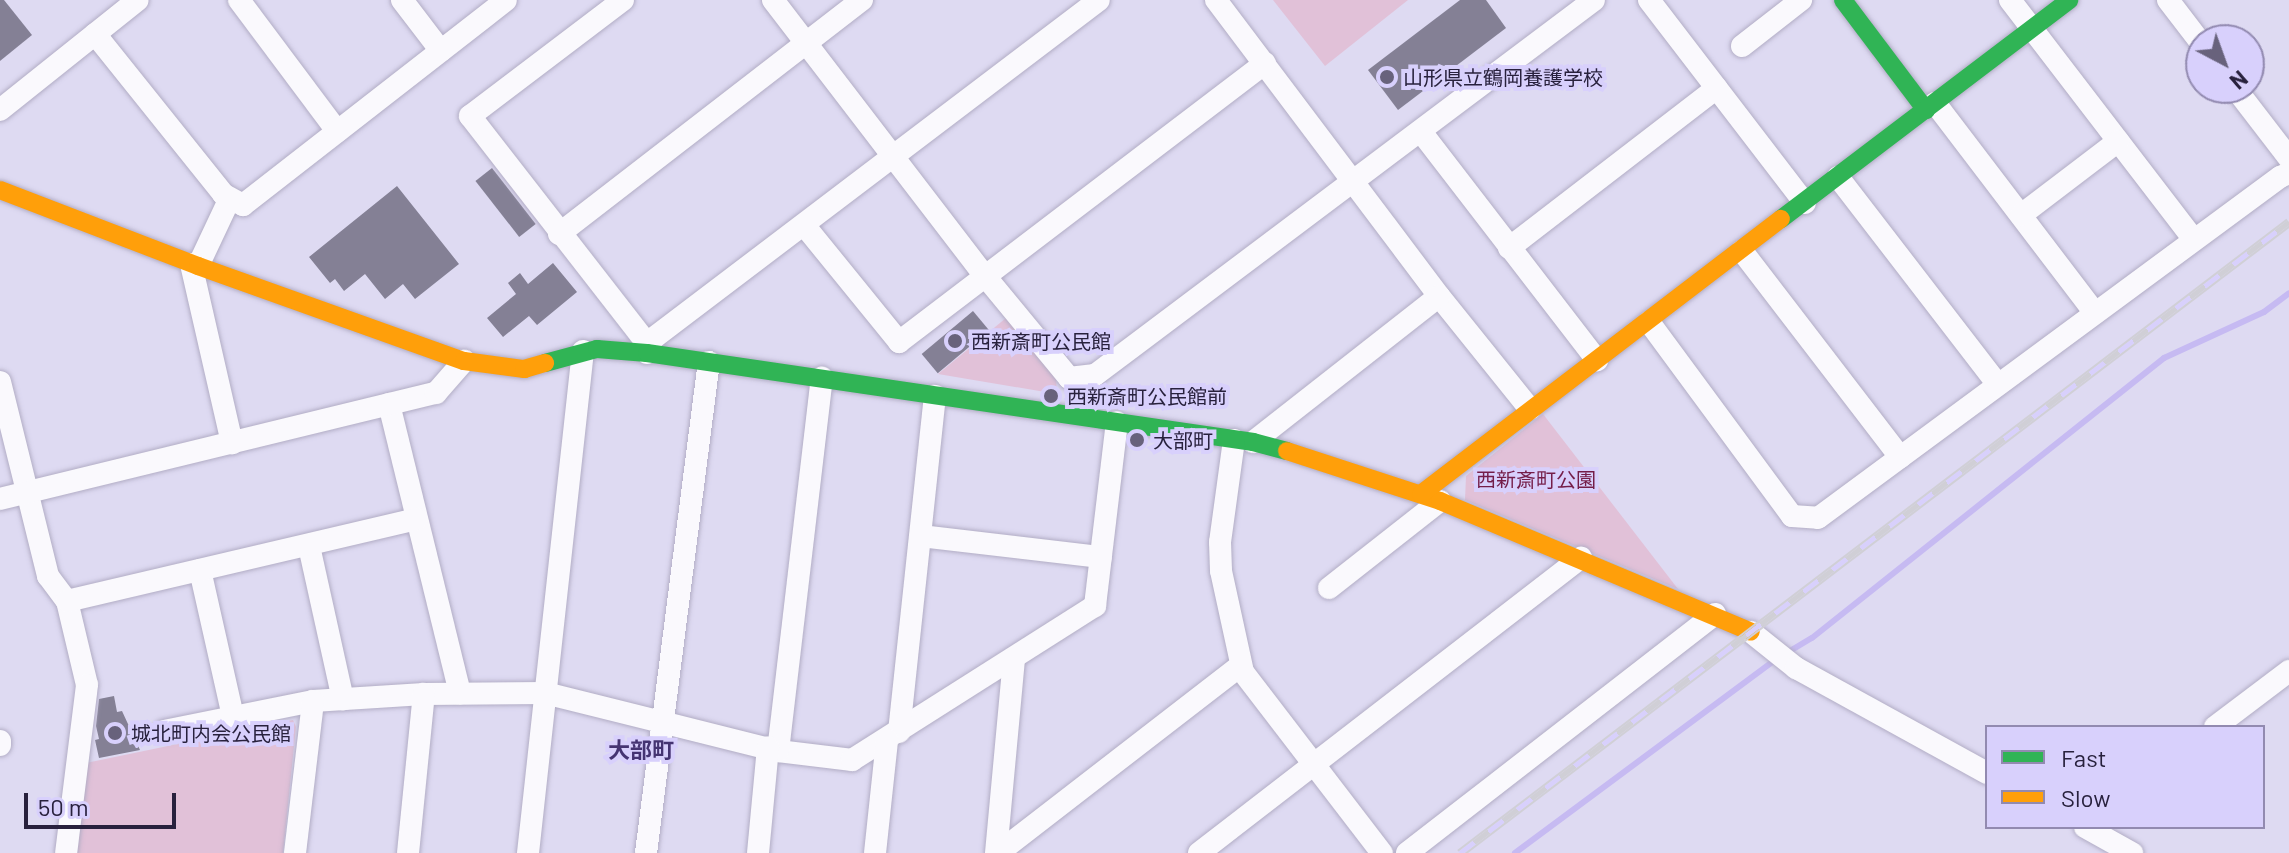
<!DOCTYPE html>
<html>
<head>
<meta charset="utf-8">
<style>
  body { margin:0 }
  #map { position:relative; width:2289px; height:853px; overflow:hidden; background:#dedaf2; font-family:Barlow,"Noto Sans JP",sans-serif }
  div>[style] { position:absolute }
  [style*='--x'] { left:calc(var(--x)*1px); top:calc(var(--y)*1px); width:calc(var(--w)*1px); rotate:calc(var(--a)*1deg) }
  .green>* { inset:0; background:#e1c1d8 }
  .stream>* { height:6px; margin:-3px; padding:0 3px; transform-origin:3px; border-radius:3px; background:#c6baf2 }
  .building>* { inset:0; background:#848095; transform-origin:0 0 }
  .roads { filter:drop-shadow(0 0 2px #b2adc5) drop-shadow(0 0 2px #b2adc5) }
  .street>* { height:22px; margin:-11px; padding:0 11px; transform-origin:11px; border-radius:11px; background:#faf9fd }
  .fast>* { height:18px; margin:-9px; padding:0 9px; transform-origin:9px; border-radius:9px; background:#30b455 }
  .slow>* { height:18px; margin:-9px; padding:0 9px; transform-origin:9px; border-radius:9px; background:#ff9f0a }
  .rail>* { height:9px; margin-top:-4.5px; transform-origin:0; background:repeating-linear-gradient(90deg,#d8d0fc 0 18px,#d0cfd6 0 36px); box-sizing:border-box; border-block:2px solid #d0cfd6 }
  .dots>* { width:22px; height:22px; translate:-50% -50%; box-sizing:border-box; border:4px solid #d8d0fc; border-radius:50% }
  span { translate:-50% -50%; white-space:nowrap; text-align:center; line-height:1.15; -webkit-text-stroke:8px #d8d0fc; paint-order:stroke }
  .poi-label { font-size:20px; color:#28213d }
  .left { translate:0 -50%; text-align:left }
  .park-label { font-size:20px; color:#741d49 }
  .neighbourhood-label { font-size:22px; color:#453472; font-weight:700 }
  .legend { position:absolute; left:1985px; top:725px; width:280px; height:104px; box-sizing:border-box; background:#d8d0fc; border:2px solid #928ab0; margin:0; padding:10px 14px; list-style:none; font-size:24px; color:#28213d }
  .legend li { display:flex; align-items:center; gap:16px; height:40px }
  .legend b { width:40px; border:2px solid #928ab0 }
  .north { position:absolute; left:2185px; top:24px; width:80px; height:80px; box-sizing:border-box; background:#d8d0fc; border:2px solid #928ab0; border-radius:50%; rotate:139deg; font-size:22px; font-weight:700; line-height:32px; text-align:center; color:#28213d }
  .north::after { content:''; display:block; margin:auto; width:28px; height:36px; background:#68627c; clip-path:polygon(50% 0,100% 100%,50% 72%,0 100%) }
  .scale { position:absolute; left:24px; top:793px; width:152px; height:36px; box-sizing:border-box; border:4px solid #28213d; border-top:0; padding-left:10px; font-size:24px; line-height:28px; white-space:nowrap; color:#28213d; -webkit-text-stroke:6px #d8d0fc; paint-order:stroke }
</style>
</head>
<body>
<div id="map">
  <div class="green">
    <i style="clip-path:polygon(1273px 0,1408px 0,1325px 66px)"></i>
    <i style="clip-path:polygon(1006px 318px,1056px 378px,1057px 394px,938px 374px)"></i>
    <i style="clip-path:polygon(1543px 414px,1678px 589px,1465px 500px,1466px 476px)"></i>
    <i style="clip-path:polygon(293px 720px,296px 727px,283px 853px,77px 853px,86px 763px)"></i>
  </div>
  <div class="stream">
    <i style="--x:1785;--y:654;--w:31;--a:-31"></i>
    <i style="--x:1812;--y:638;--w:450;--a:-38.5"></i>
    <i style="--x:2164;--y:358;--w:110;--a:-24.7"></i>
    <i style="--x:2264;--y:312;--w:31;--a:-37"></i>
    <i style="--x:1515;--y:853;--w:324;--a:-36.6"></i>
  </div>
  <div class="building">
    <i style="clip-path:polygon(0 0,4px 0,32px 35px,0 61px)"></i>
    <i style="clip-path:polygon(1460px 0,1486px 0,1506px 28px,1398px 110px,1368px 70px)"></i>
    <i style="left:492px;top:168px;width:71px;height:21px;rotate:52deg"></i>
    <i style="clip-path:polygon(397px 186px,459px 264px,415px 299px,403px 284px,385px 299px,365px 274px,344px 291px,335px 279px,330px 283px,309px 257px)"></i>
    <i style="clip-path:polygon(553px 263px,577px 292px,537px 325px,529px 316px,503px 337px,487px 318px,516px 294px,508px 283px,520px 273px,528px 284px)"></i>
    <i style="left:973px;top:311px;width:25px;height:67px;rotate:50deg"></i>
    <i style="clip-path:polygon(114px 696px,117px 712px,122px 711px,140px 750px,99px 758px,95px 740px,99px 739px,96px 726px,99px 699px)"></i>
  </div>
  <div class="roads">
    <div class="street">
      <i style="--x:239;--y:0;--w:164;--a:53.2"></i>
      <i style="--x:402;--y:0;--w:64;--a:52.6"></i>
      <i style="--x:623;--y:0;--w:192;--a:142.8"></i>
      <i style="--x:470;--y:116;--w:288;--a:52.1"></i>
      <i style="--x:773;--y:0;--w:348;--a:52.5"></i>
      <i style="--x:985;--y:276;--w:132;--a:50.5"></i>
      <i style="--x:1069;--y:378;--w:26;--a:-7"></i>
      <i style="--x:1095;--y:375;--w:624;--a:-36.92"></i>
      <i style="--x:1216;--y:0;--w:371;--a:53"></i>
      <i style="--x:1439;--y:296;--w:145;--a:51.2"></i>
      <i style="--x:1649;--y:0;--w:256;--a:52.5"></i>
      <i style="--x:2010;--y:0;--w:302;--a:52.5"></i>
      <i style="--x:2168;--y:0;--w:54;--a:52.5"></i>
      <i style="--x:95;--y:34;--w:205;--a:51.3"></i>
      <i style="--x:223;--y:194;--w:23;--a:29"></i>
      <i style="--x:243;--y:205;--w:333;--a:-37.9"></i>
      <i style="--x:1742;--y:46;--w:75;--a:-37.9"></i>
      <i style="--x:2235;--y:88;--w:88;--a:52.4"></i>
      <i style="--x:1935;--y:103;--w:264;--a:52.7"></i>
      <i style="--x:0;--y:110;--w:176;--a:-38.6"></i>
      <i style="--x:1422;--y:133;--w:287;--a:52.4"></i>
      <i style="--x:1838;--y:177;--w:262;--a:52.4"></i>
      <i style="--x:2021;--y:215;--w:122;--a:-37.3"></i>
      <i style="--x:804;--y:225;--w:151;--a:50.9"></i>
      <i style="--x:899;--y:342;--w:460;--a:-37.3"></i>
      <i style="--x:559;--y:234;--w:383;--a:-37.7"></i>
      <i style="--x:1509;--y:248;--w:262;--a:-37.6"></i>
      <i style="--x:1742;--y:251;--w:260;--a:52.5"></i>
      <i style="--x:191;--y:264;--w:184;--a:77.1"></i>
      <i style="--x:198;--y:266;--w:73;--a:-64.8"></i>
      <i style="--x:1649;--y:322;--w:241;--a:53.6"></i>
      <i style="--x:1792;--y:516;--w:26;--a:4"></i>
      <i style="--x:1818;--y:518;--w:574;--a:-36.43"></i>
      <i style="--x:2280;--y:177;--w:10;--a:-24"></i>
      <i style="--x:647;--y:353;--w:10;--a:-90"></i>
      <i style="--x:647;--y:343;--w:567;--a:-37.19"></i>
      <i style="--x:0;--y:382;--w:200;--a:76.1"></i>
      <i style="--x:48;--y:576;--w:31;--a:53"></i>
      <i style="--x:67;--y:601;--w:86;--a:76.6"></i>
      <i style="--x:87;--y:685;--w:169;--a:97.1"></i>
      <i style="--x:389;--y:404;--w:298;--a:76.2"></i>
      <i style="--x:1234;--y:440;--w:103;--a:97.8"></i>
      <i style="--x:1220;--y:542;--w:29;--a:88"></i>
      <i style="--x:1221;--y:571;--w:103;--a:77.7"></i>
      <i style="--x:1243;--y:672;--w:228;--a:52.5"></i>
      <i style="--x:1253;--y:442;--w:236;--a:-38.1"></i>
      <i style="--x:0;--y:499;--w:449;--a:-13.7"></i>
      <i style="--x:436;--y:393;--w:43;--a:-48.8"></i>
      <i style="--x:921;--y:536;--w:181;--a:6.7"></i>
      <i style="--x:309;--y:546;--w:157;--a:77.5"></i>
      <i style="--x:200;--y:570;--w:150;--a:77.3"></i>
      <i style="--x:1329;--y:588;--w:141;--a:-38.1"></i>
      <i style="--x:67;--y:601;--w:359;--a:-13.2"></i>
      <i style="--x:1751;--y:632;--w:58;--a:38.7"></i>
      <i style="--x:1796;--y:668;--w:218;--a:28.8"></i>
      <i style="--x:2215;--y:727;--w:93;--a:-37.1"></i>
      <i style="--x:164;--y:731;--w:152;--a:-11.4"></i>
      <i style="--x:313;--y:701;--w:111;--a:-3.6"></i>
      <i style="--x:424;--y:694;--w:121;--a:-0.5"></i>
      <i style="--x:545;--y:693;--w:240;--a:14"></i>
      <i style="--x:778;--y:751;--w:75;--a:6.9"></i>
      <i style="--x:852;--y:760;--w:288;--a:-32.4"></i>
      <i style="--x:1095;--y:606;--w:185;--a:-83.2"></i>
      <i style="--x:899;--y:732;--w:338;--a:-83.9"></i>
      <i style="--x:0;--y:741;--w:4;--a:90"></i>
      <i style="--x:778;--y:751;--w:376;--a:-83.3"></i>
      <i style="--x:2085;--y:827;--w:54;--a:29"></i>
      <i style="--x:295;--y:853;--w:153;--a:-83.2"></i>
      <i style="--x:408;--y:853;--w:160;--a:-84.3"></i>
      <i style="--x:528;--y:853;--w:505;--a:-83.75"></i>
      <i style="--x:646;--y:853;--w:495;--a:-82.7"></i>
      <i style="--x:758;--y:853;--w:106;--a:-84.6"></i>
      <i style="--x:875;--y:853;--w:114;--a:-83.9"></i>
      <i style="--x:996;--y:853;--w:194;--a:-84.7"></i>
      <i style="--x:998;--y:853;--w:307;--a:-37.7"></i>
      <i style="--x:1199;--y:853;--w:483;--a:-37.7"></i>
      <i style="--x:1407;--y:853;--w:390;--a:-37.8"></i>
    </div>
    <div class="fast">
      <i style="--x:1843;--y:0;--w:138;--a:53"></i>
      <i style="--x:1781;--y:219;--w:362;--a:-37.2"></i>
      <i style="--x:545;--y:363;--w:54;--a:-15.1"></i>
      <i style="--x:597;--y:349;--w:50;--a:4.6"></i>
      <i style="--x:647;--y:353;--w:613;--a:8.35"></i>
      <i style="--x:1253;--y:442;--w:35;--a:15"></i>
    </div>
    <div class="slow">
      <i style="--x:0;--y:190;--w:212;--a:21"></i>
      <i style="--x:198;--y:266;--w:282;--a:19.7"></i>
      <i style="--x:464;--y:361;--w:61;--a:7.6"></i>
      <i style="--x:524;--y:369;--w:22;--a:-16"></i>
      <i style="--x:1287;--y:451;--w:161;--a:18.1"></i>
      <i style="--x:1440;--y:501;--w:337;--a:22.8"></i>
      <i style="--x:1421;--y:494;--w:453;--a:-37.4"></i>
    </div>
  </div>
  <div class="rail">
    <i style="--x:1460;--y:853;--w:1042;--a:-37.28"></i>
  </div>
  <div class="dots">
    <i style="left:1387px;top:77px;background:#68627c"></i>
    <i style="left:955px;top:341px;background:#68627c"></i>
    <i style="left:1051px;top:396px;background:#68627c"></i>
    <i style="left:1137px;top:440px;background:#68627c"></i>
    <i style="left:115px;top:733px;background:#68627c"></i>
  </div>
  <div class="poi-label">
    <span class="left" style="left:1403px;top:77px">山形県立鶴岡養護学校</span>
    <span class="left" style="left:971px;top:341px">西新斎町公民館</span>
    <span class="left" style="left:1067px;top:396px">西新斎町公民館前</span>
    <span class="left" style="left:1153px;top:440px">大部町</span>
    <span class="left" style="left:131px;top:733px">城北町内会公民館</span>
  </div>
  <div class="park-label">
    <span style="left:1536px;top:479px">西新斎町公園</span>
  </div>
  <div class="neighbourhood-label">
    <span style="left:641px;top:750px">大部町</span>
  </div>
  <ul class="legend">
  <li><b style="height:10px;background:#30b455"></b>Fast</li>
  <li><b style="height:10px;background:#ff9f0a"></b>Slow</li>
  </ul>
  <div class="north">N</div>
  <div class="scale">50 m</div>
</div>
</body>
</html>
